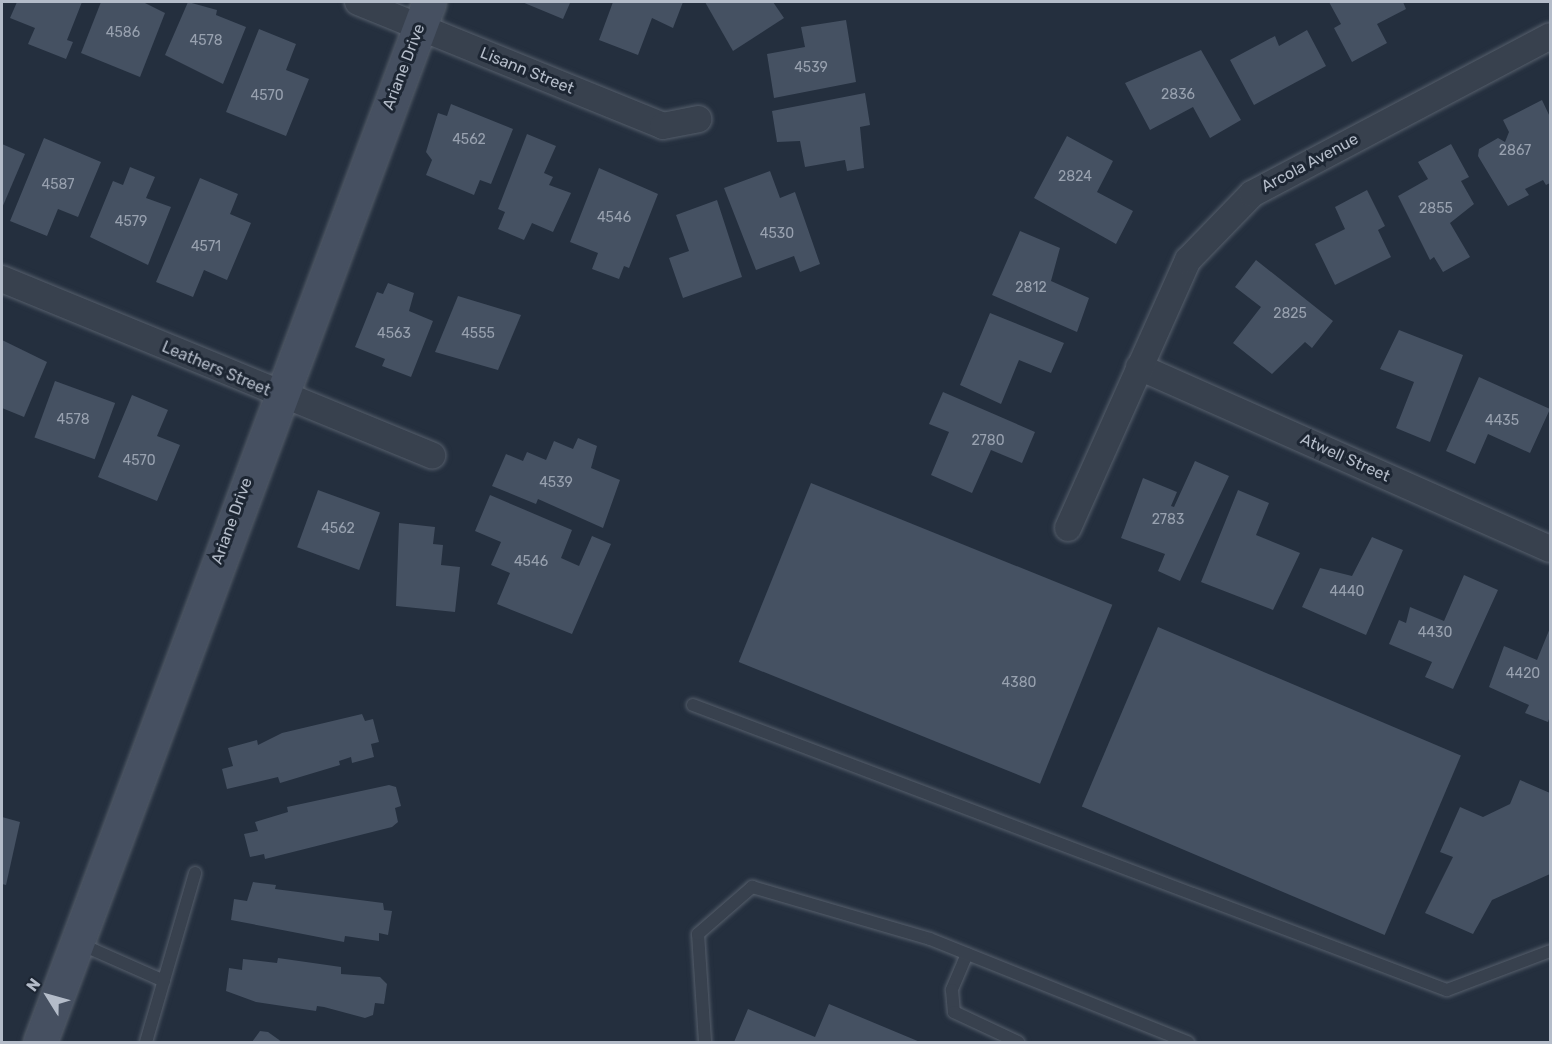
<!DOCTYPE html>
<html>
<head>
<meta charset="utf-8">
<style>
  body { margin:0 }
  #map { position:relative; width:1552px; height:1044px; overflow:hidden; background:#242f3e; font-family:Rubik,sans-serif }
  div>[style] { position:absolute }
  [style*='--x'] { left:calc(var(--x)*1px); top:calc(var(--y)*1px); width:calc(var(--w)*1px); rotate:calc(var(--a)*1deg) }
  .building>* { inset:0; background:#455162; transform-origin:0 0 }
  .roads { filter:drop-shadow(0 0 2px #565f6c) drop-shadow(0 0 2px #565f6c) }
  .lane>* { height:12px; margin:-6px; padding:0 6px; transform-origin:6px; border-radius:6px; background:#38414e }
  .street>* { height:26px; margin:-13px; padding:0 13px; transform-origin:13px; border-radius:13px; background:#38414e }
  .secondary>* { height:33px; margin:-16.5px; padding:0 16.5px; transform-origin:16.5px; border-radius:16.5px; background:#465061 }
  span { translate:-50% -50%; white-space:nowrap; text-align:center; line-height:1.15; -webkit-text-stroke:6px #1d2633; paint-order:stroke }
  .number-label { font-size:14px; color:#98a1af }
  .number-label span { -webkit-text-stroke-width:0 }
  .street-label { font-size:16px; color:#b4bcc9 }
  .frame { position:absolute; inset:0; border:3px solid #b4bcc9; pointer-events:none }
  .north { position:absolute; left:18px; top:966px; width:60px; height:60px; -webkit-text-stroke:4px #1d2633; paint-order:stroke; rotate:307deg; font-size:16px; font-weight:700; line-height:24px; text-align:center; color:#b4bcc9 }
  .north::after { content:''; display:block; margin:auto; width:21px; height:27px; background:#b4bcc9; clip-path:polygon(50% 0,100% 100%,50% 72%,0 100%) }
</style>
</head>
<body>
<div id="map">
  <div class="building">
    <i style="clip-path:polygon(17px 2px,82px 2px,67px 40px,73px 42px,66px 59px,28px 44px,35px 28px,10px 18px)"></i>
    <i style="clip-path:polygon(101px 2px,143px 2px,165px 13px,140px 77px,81px 53px)"></i>
    <i style="clip-path:polygon(188px 2px,217px 10px,216px 15px,246px 27px,223px 84px,165px 55px)"></i>
    <i style="clip-path:polygon(522px 2px,568px 2px,570px 3px,563px 19px)"></i>
    <i style="clip-path:polygon(613px 2px,683px 2px,673px 28px,652px 18px,638px 55px,599px 40px)"></i>
    <i style="clip-path:polygon(705px 2px,773px 2px,784px 18px,733px 51px)"></i>
    <i style="clip-path:polygon(1329px 2px,1403px 2px,1406px 9px,1377px 24px,1387px 43px,1352px 62px,1334px 28px,1341px 24px)"></i>
    <i style="clip-path:polygon(846px 20px,856px 82px,774px 98px,767px 54px,805px 47px,801px 27px)"></i>
    <i style="clip-path:polygon(259px 29px,296px 44px,286px 70px,309px 79px,286px 136px,226px 112px)"></i>
    <i style="clip-path:polygon(1307px 30px,1326px 66px,1254px 105px,1230px 60px,1275px 36px,1279px 46px)"></i>
    <i style="clip-path:polygon(1201px 50px,1241px 120px,1210px 138px,1193px 107px,1150px 130px,1125px 83px)"></i>
    <i style="clip-path:polygon(865px 93px,870px 125px,860px 127px,864px 168px,847px 171px,845px 160px,805px 167px,800px 141px,777px 142px,772px 111px)"></i>
    <i style="clip-path:polygon(1542px 100px,1550px 117px,1550px 183px,1546px 185px,1543px 180px,1525px 189px,1529px 195px,1508px 206px,1478px 156px,1479px 149px,1498px 138px,1505px 142px,1509px 132px,1503px 120px)"></i>
    <i style="clip-path:polygon(451px 104px,513px 129px,491px 184px,480px 180px,474px 195px,426px 175px,432px 160px,426px 152px,438px 113px,447px 116px)"></i>
    <i style="clip-path:polygon(527px 134px,556px 146px,544px 173px,553px 177px,549px 185px,571px 193px,553px 232px,532px 223px,524px 240px,498px 229px,505px 212px,498px 209px)"></i>
    <i style="clip-path:polygon(1067px 136px,1113px 161px,1097px 192px,1133px 211px,1116px 244px,1034px 198px)"></i>
    <i style="clip-path:polygon(44px 138px,101px 162px,78px 217px,58px 209px,47px 236px,10px 221px)"></i>
    <i style="clip-path:polygon(2px 144px,25px 154px,2px 208px)"></i>
    <i style="clip-path:polygon(1451px 144px,1469px 177px,1461px 181px,1474px 204px,1450px 223px,1470px 257px,1443px 272px,1434px 257px,1430px 260px,1398px 196px,1428px 179px,1418px 162px)"></i>
    <i style="clip-path:polygon(130px 167px,155px 177px,146px 198px,171px 207px,148px 265px,90px 237px,113px 181px,123px 185px)"></i>
    <i style="clip-path:polygon(599px 168px,658px 194px,629px 268px,624px 266px,619px 279px,592px 269px,598px 253px,570px 242px)"></i>
    <i style="clip-path:polygon(770px 171px,780px 198px,795px 192px,820px 264px,800px 272px,794px 256px,756px 270px,724px 188px)"></i>
    <i style="clip-path:polygon(200px 178px,238px 194px,230px 214px,251px 223px,227px 280px,204px 270px,193px 297px,156px 282px)"></i>
    <i style="clip-path:polygon(1367px 190px,1385px 226px,1378px 230px,1391px 257px,1335px 285px,1315px 244px,1345px 229px,1335px 207px)"></i>
    <i style="clip-path:polygon(717px 200px,742px 277px,683px 298px,669px 258px,689px 251px,676px 215px)"></i>
    <i style="clip-path:polygon(1020px 231px,1060px 248px,1051px 281px,1089px 298px,1077px 332px,992px 295px)"></i>
    <i style="clip-path:polygon(1256px 260px,1333px 321px,1312px 348px,1305px 342px,1272px 374px,1233px 343px,1261px 307px,1235px 287px)"></i>
    <i style="clip-path:polygon(388px 283px,414px 293px,409px 311px,433px 321px,411px 377px,382px 366px,385px 359px,355px 347px,377px 292px,383px 294px)"></i>
    <i style="clip-path:polygon(458px 296px,521px 315px,498px 370px,435px 352px)"></i>
    <i style="clip-path:polygon(990px 313px,1064px 343px,1051px 373px,1019px 360px,1001px 404px,960px 385px)"></i>
    <i style="clip-path:polygon(1399px 330px,1463px 355px,1430px 442px,1396px 428px,1414px 382px,1380px 369px)"></i>
    <i style="clip-path:polygon(2px 340px,47px 362px,24px 417px,2px 408px)"></i>
    <i style="clip-path:polygon(1479px 377px,1550px 409px,1530px 453px,1488px 434px,1475px 464px,1446px 451px)"></i>
    <i style="left:55px;top:381px;width:64px;height:60px;rotate:20deg"></i>
    <i style="clip-path:polygon(943px 392px,1035px 432px,1022px 463px,991px 450px,972px 493px,931px 475px,949px 432px,929px 424px)"></i>
    <i style="clip-path:polygon(132px 395px,168px 410px,157px 436px,180px 445px,157px 501px,98px 477px)"></i>
    <i style="clip-path:polygon(578px 438px,597px 446px,591px 468px,620px 480px,603px 528px,538px 499px,536px 504px,492px 486px,506px 454px,523px 461px,527px 452px,546px 460px,554px 441px,573px 449px)"></i>
    <i style="clip-path:polygon(1195px 461px,1229px 476px,1180px 581px,1158px 571px,1165px 554px,1121px 538px,1143px 478px,1177px 492px,1171px 506px,1174px 507px)"></i>
    <i style="left:811px;top:483px;width:325px;height:193px;rotate:22deg"></i>
    <i style="left:318px;top:490px;width:66px;height:61px;rotate:20deg"></i>
    <i style="clip-path:polygon(1238px 490px,1269px 503px,1256px 535px,1300px 553px,1273px 610px,1201px 582px)"></i>
    <i style="clip-path:polygon(490px 495px,572px 530px,561px 558px,579px 566px,592px 536px,611px 544px,572px 634px,497px 604px,510px 573px,491px 565px,501px 542px,475px 531px)"></i>
    <i style="clip-path:polygon(399px 523px,435px 527px,433px 544px,443px 545px,441px 565px,460px 567px,455px 612px,396px 606px)"></i>
    <i style="clip-path:polygon(1372px 537px,1403px 550px,1366px 635px,1302px 607px,1320px 568px,1352px 576px)"></i>
    <i style="clip-path:polygon(1464px 575px,1498px 590px,1453px 689px,1425px 677px,1432px 662px,1389px 644px,1399px 620px,1406px 623px,1410px 607px,1444px 621px)"></i>
    <i style="left:1158px;top:627px;width:329px;height:195px;rotate:23deg"></i>
    <i style="clip-path:polygon(1550px 628px,1550px 716px,1548px 722px,1525px 713px,1529px 705px,1489px 687px,1504px 646px,1537px 660px)"></i>
    <i style="clip-path:polygon(362px 714px,365px 721px,373px 719px,379px 742px,371px 744px,374px 757px,352px 763px,351px 757px,339px 761px,340px 765px,280px 783px,278px 777px,227px 789px,222px 769px,233px 766px,228px 748px,257px 740px,258px 745px,282px 733px)"></i>
    <i style="clip-path:polygon(1520px 780px,1550px 793px,1550px 874px,1492px 900px,1473px 934px,1425px 913px,1453px 857px,1440px 852px,1460px 807px,1483px 817px,1510px 804px)"></i>
    <i style="clip-path:polygon(389px 785px,396px 787px,401px 806px,395px 808px,398px 822px,392px 827px,265px 859px,264px 854px,250px 857px,244px 834px,258px 831px,255px 822px,288px 812px,287px 807px)"></i>
    <i style="clip-path:polygon(2px 817px,20px 822px,6px 885px,2px 884px)"></i>
    <i style="clip-path:polygon(253px 882px,276px 885px,275px 889px,383px 903px,384px 910px,392px 911px,388px 935px,379px 933px,379px 941px,345px 936px,344px 942px,231px 920px,234px 899px,247px 901px)"></i>
    <i style="clip-path:polygon(278px 958px,341px 967px,341px 974px,380px 977px,387px 984px,384px 1004px,375px 1003px,373px 1015px,365px 1018px,324px 1007px,317px 1006px,316px 1011px,256px 1002px,226px 991px,229px 968px,242px 970px,243px 959px,277px 963px)"></i>
    <i style="clip-path:polygon(829px 1004px,920px 1042px,734px 1042px,748px 1009px,815px 1037px)"></i>
    <i style="clip-path:polygon(260px 1031px,268px 1032px,282px 1042px,252px 1042px)"></i>
  </div>
  <div class="roads">
    <div class="lane">
      <i style="--x:693;--y:705;--w:806;--a:20.71"></i>
      <i style="--x:1447;--y:990;--w:110;--a:-20.7"></i>
      <i style="--x:78;--y:943;--w:94;--a:23.8"></i>
      <i style="--x:967;--y:954;--w:39;--a:113"></i>
      <i style="--x:952;--y:990;--w:22;--a:85"></i>
      <i style="--x:954;--y:1012;--w:71;--a:25.1"></i>
      <i style="--x:146;--y:1042;--w:176;--a:-73.8"></i>
      <i style="--x:705;--y:1042;--w:108;--a:-93.7"></i>
      <i style="--x:698;--y:934;--w:72;--a:-41"></i>
      <i style="--x:752;--y:887;--w:185;--a:16.3"></i>
      <i style="--x:930;--y:939;--w:278;--a:21.8"></i>
    </div>
    <div class="street">
      <i style="--x:358;--y:2;--w:329;--a:22.1"></i>
      <i style="--x:663;--y:126;--w:36;--a:-11"></i>
      <i style="--x:2;--y:279;--w:465;--a:22.3"></i>
      <i style="--x:1139;--y:367;--w:449;--a:23.9"></i>
      <i style="--x:1068;--y:528;--w:294;--a:-65.9"></i>
      <i style="--x:1188;--y:260;--w:92;--a:-45.9"></i>
      <i style="--x:1252;--y:194;--w:337;--a:-27.9"></i>
    </div>
    <div class="secondary">
      <i style="--x:40;--y:1042;--w:1110;--a:-69.49"></i>
    </div>
  </div>
  <div class="number-label">
    <span style="left:123px;top:33px">4586</span>
    <span style="left:206px;top:41px">4578</span>
    <span style="left:811px;top:68px">4539</span>
    <span style="left:1178px;top:95px">2836</span>
    <span style="left:267px;top:96px">4570</span>
    <span style="left:469px;top:140px">4562</span>
    <span style="left:1515px;top:151px">2867</span>
    <span style="left:1075px;top:177px">2824</span>
    <span style="left:58px;top:185px">4587</span>
    <span style="left:1436px;top:209px">2855</span>
    <span style="left:614px;top:218px">4546</span>
    <span style="left:131px;top:222px">4579</span>
    <span style="left:777px;top:234px">4530</span>
    <span style="left:206px;top:247px">4571</span>
    <span style="left:1031px;top:288px">2812</span>
    <span style="left:1290px;top:314px">2825</span>
    <span style="left:394px;top:334px">4563</span>
    <span style="left:478px;top:334px">4555</span>
    <span style="left:73px;top:420px">4578</span>
    <span style="left:1502px;top:421px">4435</span>
    <span style="left:988px;top:441px">2780</span>
    <span style="left:139px;top:461px">4570</span>
    <span style="left:556px;top:483px">4539</span>
    <span style="left:1168px;top:520px">2783</span>
    <span style="left:338px;top:529px">4562</span>
    <span style="left:531px;top:562px">4546</span>
    <span style="left:1347px;top:592px">4440</span>
    <span style="left:1435px;top:633px">4430</span>
    <span style="left:1523px;top:674px">4420</span>
    <span style="left:1019px;top:683px">4380</span>
  </div>
  <div class="street-label">
    <span style="left:404px;top:67px;rotate:-69deg">Ariane Drive</span>
    <span style="left:527px;top:71px;rotate:22deg">Lisann Street</span>
    <span style="left:1310px;top:163px;rotate:-28deg">Arcola Avenue</span>
    <span style="left:216px;top:369px;rotate:23deg">Leathers Street</span>
    <span style="left:1345px;top:458px;rotate:24deg">Atwell Street</span>
    <span style="left:232px;top:521px;rotate:-70deg">Ariane Drive</span>
  </div>
  <div class="frame"></div>
  <div class="north">N</div>
</div>
</body>
</html>
